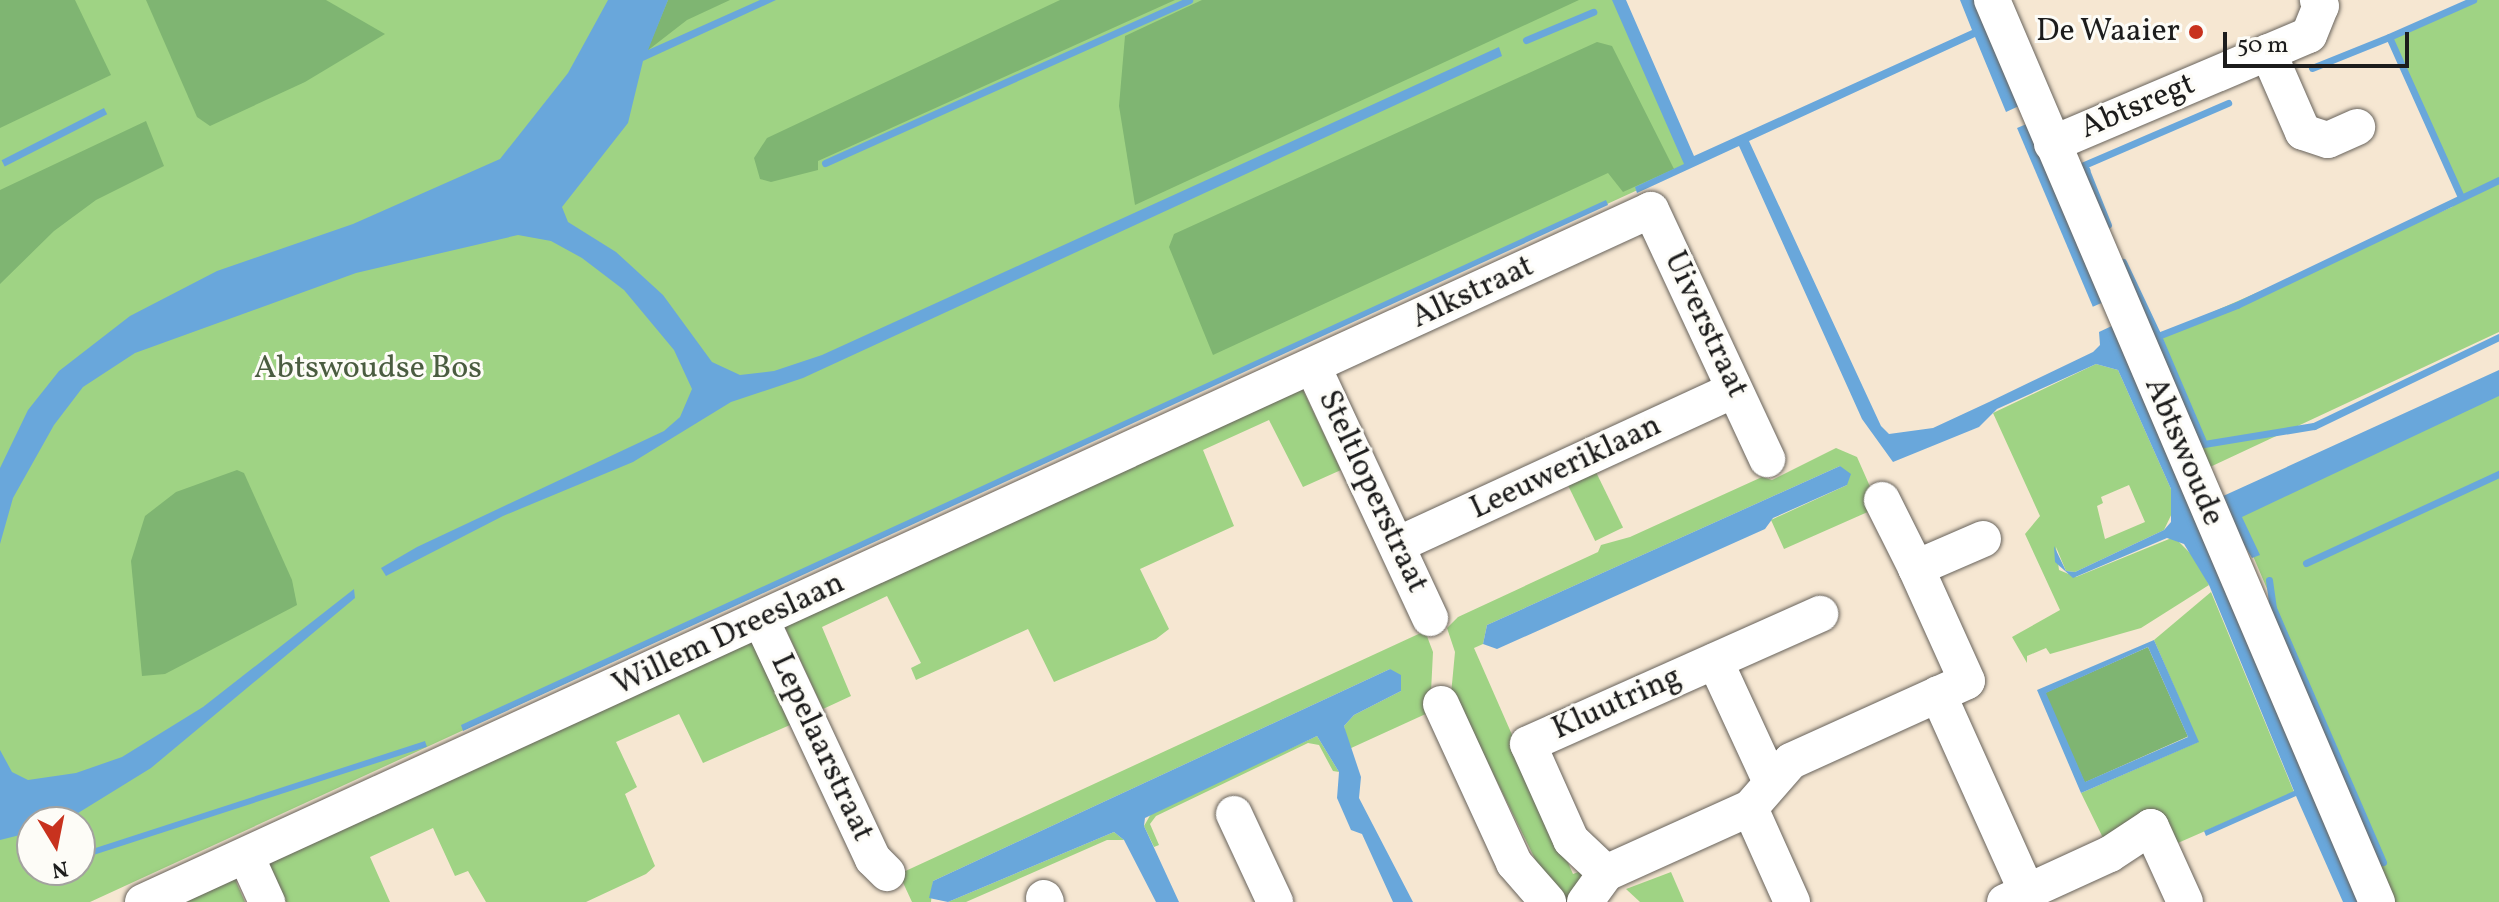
<!DOCTYPE html>
<html>
<head>
<meta charset="utf-8">
<style>
  body { margin:0 }
  #map { position:relative; width:2499px; height:902px; overflow:hidden; background:#f6e7d2; font-family:Vollkorn,serif }
  div>[style] { position:absolute }
  [style*='--x'] { left:calc(var(--x)*1px); top:calc(var(--y)*1px); width:calc(var(--w)*1px); rotate:calc(var(--a)*1deg) }
  .green>* { inset:0; background:#9fd384; transform-origin:0 0 }
  .forest>* { inset:0; background:#7fb572; transform-origin:0 0 }
  .water>* { inset:0; background:#69a7db; transform-origin:0 0 }
  .stream>* { height:7px; margin:-3.5px; padding:0 3.5px; transform-origin:3.5px; border-radius:3.5px; background:#69a7db }
  .roads { filter:drop-shadow(0 0 2px #68635c) drop-shadow(0 0 2px #68635c) }
  .minor>* { height:36px; margin:-18px; padding:0 18px; transform-origin:18px; border-radius:18px; background:#fff }
  .dots>* { width:22px; height:22px; translate:-50% -50%; box-sizing:border-box; border:4px solid #fdfcf7; border-radius:50% }
  span { translate:-50% -50%; white-space:nowrap; text-align:center; line-height:1.15; -webkit-text-stroke:6px #fdfcf7; paint-order:stroke }
  .poi-label { font-size:32px; color:#1c1c1c }
  .right { translate:-100% -50%; text-align:right }
  .street-label { font-size:32px; color:#1c1c1c }
  .park-label { font-size:32px; color:#4a5c40 }
  .north { position:absolute; left:16px; top:806px; width:80px; height:80px; box-sizing:border-box; background:#fdfcf7; border:2px solid #a3a29f; border-radius:50%; rotate:170deg; font-size:22px; font-weight:700; line-height:32px; text-align:center; color:#1c1c1c }
  .north::after { content:''; display:block; margin:auto; width:28px; height:36px; background:#c8321e; clip-path:polygon(50% 0,100% 100%,50% 72%,0 100%) }
  .scale { position:absolute; left:2223px; top:32px; width:186px; height:36px; box-sizing:border-box; border:4px solid #1c1c1c; border-top:0; padding-left:10px; font-size:24px; line-height:28px; white-space:nowrap; color:#1c1c1c; -webkit-text-stroke:6px #fdfcf7; paint-order:stroke }
</style>
</head>
<body>
<div id="map">
  <div class="green">
    <i style="clip-path:polygon(evenodd,0 0,1617px 0,1692px 165px,90px 902px,0 902px,0 0,32px 822px,80px 822px,80px 870px,32px 870px,32px 822px)"></i>
    <i style="clip-path:polygon(2473px 0,2499px 0,2499px 332px,2210px 467px,2158px 336px,2452px 207px,2460px 197px,2389px 37px)"></i>
    <i style="clip-path:polygon(evenodd,2096px 364px,2118px 370px,2171px 489px,2174px 509px,2164px 530px,2075px 572px,2066px 571px,2056px 547px,2059px 570px,2076px 577px,2174px 537px,2198px 561px,2209px 585px,2141px 628px,2050px 654px,2046px 648px,2027px 656px,2027px 663px,2012px 637px,2060px 610px,2025px 534px,2040px 516px,1993px 413px,2096px 364px,2129px 485px,2145px 522px,2105px 539px,2097px 506px,2103px 503px,2101px 497px,2129px 485px)"></i>
    <i style="clip-path:polygon(2499px 379px,2499px 902px,2393px 902px,2377px 865px,2383px 861px,2230px 502px)"></i>
    <i style="clip-path:polygon(1302px 388px,1341px 470px,1303px 487px,1269px 420px,1203px 450px,1234px 526px,1140px 569px,1169px 629px,1156px 639px,1054px 682px,1028px 629px,916px 680px,911px 668px,921px 663px,887px 596px,822px 627px,851px 696px,823px 709px,784px 625px)"></i>
    <i style="clip-path:polygon(1836px 448px,1857px 457px,1879px 507px,1784px 549px,1771px 520px,1847px 485px,1840px 466px,1487px 625px,1483px 644px,1474px 648px,1573px 874px,1581px 871px,1587px 883px,1580px 902px,1556px 902px,1465px 716px,1450px 705px,1455px 652px,1447px 628px,1458px 617px,1598px 552px,1601px 545px,1630px 537px,1762px 477px,1772px 480px)"></i>
    <i style="left:1595px;top:470px;width:64px;height:31px;rotate:64deg"></i>
    <i style="clip-path:polygon(2211px 592px,2294px 792px,2171px 846px,2106px 844px,2081px 793px,2198px 742px,2154px 640px)"></i>
    <i style="clip-path:polygon(1425px 631px,1433px 652px,1430px 712px,1349px 749px,1344px 726px,1354px 715px,1401px 691px,1390px 669px,933px 881px,931px 902px,912px 902px,899px 874px)"></i>
    <i style="clip-path:polygon(751px 640px,790px 725px,703px 763px,679px 714px,616px 742px,637px 787px,625px 794px,655px 866px,646px 874px,586px 902px,486px 902px,468px 871px,455px 876px,433px 828px,370px 857px,390px 902px,286px 902px,267px 861px)"></i>
    <i style="clip-path:polygon(1317px 736px,1339px 772px,1333px 771px,1319px 745px,1308px 743px,1156px 816px,1150px 824px,1159px 845px,1154px 847px,1144px 826px,1152px 812px)"></i>
    <i style="clip-path:polygon(1114px 832px,1124px 840px,1107px 840px,966px 902px,948px 902px)"></i>
    <i style="clip-path:polygon(1671px 872px,1684px 902px,1640px 902px,1626px 889px)"></i>
    <i style="clip-path:polygon(234px 877px,245px 902px,179px 902px)"></i>
  </div>
  <div class="forest">
    <i style="clip-path:polygon(0 0,75px 0,111px 75px,0 128px)"></i>
    <i style="clip-path:polygon(146px 0,326px 0,385px 34px,305px 82px,210px 126px,197px 117px)"></i>
    <i style="clip-path:polygon(668px 0,730px 0,687px 20px,647px 51px)"></i>
    <i style="clip-path:polygon(1060px 0,1175px 0,818px 161px,818px 170px,771px 182px,760px 179px,754px 158px,767px 138px)"></i>
    <i style="clip-path:polygon(1202px 0,1579px 0,1135px 205px,1119px 106px,1125px 36px)"></i>
    <i style="clip-path:polygon(1597px 42px,1612px 46px,1674px 169px,1623px 192px,1608px 173px,1213px 355px,1169px 247px,1174px 234px)"></i>
    <i style="clip-path:polygon(146px 121px,164px 166px,96px 200px,54px 231px,0 284px,0 190px)"></i>
    <i style="clip-path:polygon(237px 470px,244px 473px,292px 580px,297px 605px,165px 674px,142px 676px,131px 561px,145px 516px,176px 492px)"></i>
    <i style="left:2148px;top:647px;width:98px;height:113px;rotate:66deg"></i>
  </div>
  <div class="water">
    <i style="clip-path:polygon(608px 0,668px 0,648px 50px,760px 0,776px 0,643px 61px,628px 123px,562px 207px,568px 222px,616px 252px,663px 295px,712px 362px,740px 375px,774px 371px,822px 355px,1499px 47px,1502px 56px,803px 378px,731px 402px,633px 462px,503px 516px,386px 576px,381px 568px,417px 547px,664px 431px,680px 417px,692px 389px,674px 350px,624px 290px,582px 258px,551px 241px,518px 235px,356px 273px,135px 353px,83px 387px,54px 425px,13px 498px,0 544px,0 468px,28px 410px,59px 371px,130px 316px,217px 271px,353px 224px,500px 159px,568px 73px)"></i>
    <i style="clip-path:polygon(1612px 0,1626px 0,1694px 156px,1972px 30px,1960px 0,1974px 0,2019px 106px,2006px 112px,1975px 37px,1749px 141px,1881px 426px,1889px 434px,1933px 428px,1989px 402px,2093px 352px,2100px 345px,2099px 332px,2116px 324px,2221px 497px,2499px 370px,2499px 396px,2242px 517px,2260px 555px,2252px 558px,2226px 515px,2364px 902px,2343px 902px,2296px 796px,2206px 836px,2204px 831px,2294px 791px,2209px 585px,2184px 544px,2167px 538px,2073px 578px,2055px 562px,2054px 546px,2066px 571px,2075px 572px,2164px 530px,2171px 522px,2171px 489px,2118px 370px,2096px 364px,1997px 409px,1979px 427px,1893px 462px,1862px 419px,1739px 146px,1637px 193px,1635px 187px,1684px 164px)"></i>
    <i style="left:104px;top:108px;width:7px;height:115px;rotate:63deg"></i>
    <i style="left:2029px;top:123px;width:194px;height:13px;rotate:67deg"></i>
    <i style="clip-path:polygon(1606px 200px,1608px 205px,463px 731px,461px 725px)"></i>
    <i style="clip-path:polygon(1840px 466px,1851px 474px,1847px 485px,1773px 518px,1765px 529px,1497px 649px,1483px 644px,1487px 625px)"></i>
    <i style="clip-path:polygon(354px 589px,355px 598px,151px 768px,70px 818px,32px 822px,32px 832px,0 840px,0 750px,12px 772px,28px 780px,76px 773px,122px 757px,203px 707px)"></i>
    <i style="clip-path:polygon(evenodd,2154px 640px,2199px 742px,2081px 793px,2037px 690px,2154px 640px,2148px 647px,2188px 737px,2085px 782px,2046px 693px,2148px 647px)"></i>
    <i style="clip-path:polygon(1390px 669px,1401px 675px,1401px 691px,1354px 715px,1344px 726px,1361px 777px,1359px 798px,1413px 902px,1393px 902px,1362px 834px,1351px 830px,1337px 798px,1339px 772px,1317px 736px,1145px 818px,1144px 826px,1179px 902px,1156px 902px,1124px 840px,1114px 832px,948px 902px,929px 898px,933px 881px)"></i>
    <i style="left:425px;top:741px;width:6px;height:387px;rotate:72deg"></i>
  </div>
  <div class="stream">
    <i style="--x:1526;--y:40;--w:73;--a:-22.7"></i>
    <i style="--x:2312;--y:68;--w:83;--a:-21.9"></i>
    <i style="--x:825;--y:163;--w:399;--a:-24.1"></i>
    <i style="--x:2086;--y:170;--w:59;--a:68.2"></i>
    <i style="--x:2078;--y:173;--w:9;--a:-21"></i>
    <i style="--x:2086;--y:170;--w:5;--a:-112"></i>
    <i style="--x:2084;--y:165;--w:157;--a:-23.3"></i>
    <i style="--x:2499;--y:180;--w:290;--a:154.5"></i>
    <i style="--x:2237;--y:305;--w:85;--a:158.6"></i>
    <i style="--x:2158;--y:336;--w:117;--a:66.9"></i>
    <i style="--x:2204;--y:444;--w:111;--a:-9.3"></i>
    <i style="--x:2314;--y:426;--w:205;--a:-25.7"></i>
    <i style="--x:2461;--y:197;--w:175;--a:-114.2"></i>
    <i style="--x:2389;--y:37;--w:92;--a:-23.8"></i>
    <i style="--x:2123;--y:262;--w:82;--a:64.7"></i>
    <i style="--x:2306;--y:563;--w:213;--a:-24.8"></i>
    <i style="--x:2269;--y:580;--w:28;--a:82"></i>
    <i style="--x:2273;--y:608;--w:277;--a:66.6"></i>
  </div>
  <div class="roads">
    <div class="minor">
      <i style="--x:1992;--y:0;--w:981;--a:66.89"></i>
      <i style="--x:2268;--y:52;--w:87;--a:66.4"></i>
      <i style="--x:2303;--y:132;--w:26;--a:18"></i>
      <i style="--x:2328;--y:140;--w:32;--a:-24"></i>
      <i style="--x:2052;--y:144;--w:279;--a:-23"></i>
      <i style="--x:2309;--y:35;--w:31;--a:-68"></i>
      <i style="--x:2321;--y:6;--w:7;--a:-117"></i>
      <i style="--x:1313;--y:367;--w:277;--a:65"></i>
      <i style="--x:1882;--y:500;--w:76;--a:63.4"></i>
      <i style="--x:1397;--y:545;--w:371;--a:-24.7"></i>
      <i style="--x:761;--y:620;--w:264;--a:64.9"></i>
      <i style="--x:873;--y:859;--w:20;--a:45"></i>
      <i style="--x:1715;--y:661;--w:133;--a:65.2"></i>
      <i style="--x:1938;--y:694;--w:217;--a:65.8"></i>
      <i style="--x:1441;--y:704;--w:175;--a:65.3"></i>
      <i style="--x:1514;--y:863;--w:52;--a:48.9"></i>
      <i style="--x:1750;--y:808;--w:103;--a:65.9"></i>
      <i style="--x:1234;--y:814;--w:97;--a:65"></i>
      <i style="--x:246;--y:856;--w:51;--a:65.5"></i>
      <i style="--x:1606;--y:873;--w:48;--a:-136.7"></i>
      <i style="--x:1571;--y:840;--w:105;--a:-114.1"></i>
      <i style="--x:1528;--y:744;--w:320;--a:-24"></i>
      <i style="--x:1044;--y:898;--w:4;--a:63"></i>
      <i style="--x:143;--y:902;--w:1659;--a:-24.65"></i>
      <i style="--x:1651;--y:210;--w:275;--a:65"></i>
      <i style="--x:1585;--y:902;--w:36;--a:-54"></i>
      <i style="--x:1606;--y:873;--w:158;--a:-24.3"></i>
      <i style="--x:1750;--y:808;--w:62;--a:-48.9"></i>
      <i style="--x:1791;--y:761;--w:193;--a:-24.4"></i>
      <i style="--x:1967;--y:681;--w:124;--a:-114.3"></i>
      <i style="--x:1916;--y:568;--w:73;--a:-23.4"></i>
      <i style="--x:2005;--y:902;--w:115;--a:-24.6"></i>
      <i style="--x:2110;--y:854;--w:49;--a:-33.4"></i>
      <i style="--x:2151;--y:827;--w:82;--a:65.6"></i>
    </div>
  </div>
  <div class="dots">
    <i style="left:2196px;top:32px;background:#c8321e"></i>
  </div>
  <div class="poi-label">
    <span class="right" style="left:2180px;top:32px">De Waaier</span>
  </div>
  <div class="street-label">
    <span style="left:2138px;top:107px;rotate:-23deg">Abtsregt</span>
    <span style="left:1473px;top:293px;rotate:-25deg">Alkstraat</span>
    <span style="left:1705px;top:325px;rotate:65deg">Uiverstraat</span>
    <span style="left:2183px;top:452px;rotate:67deg">Abtswoude</span>
    <span style="left:1566px;top:468px;rotate:-25deg">Leeuweriklaan</span>
    <span style="left:1372px;top:492px;rotate:65deg">Steltloperstraat</span>
    <span style="left:729px;top:635px;rotate:-25deg">Willem Dreeslaan</span>
    <span style="left:1617px;top:704px;rotate:-24deg">Kluutring</span>
    <span style="left:821px;top:748px;rotate:65deg">Lepelaarstraat</span>
  </div>
  <div class="park-label">
    <span style="left:368px;top:369px">Abtswoudse Bos</span>
  </div>
  <div class="north">N</div>
  <div class="scale">50 m</div>
</div>
</body>
</html>
